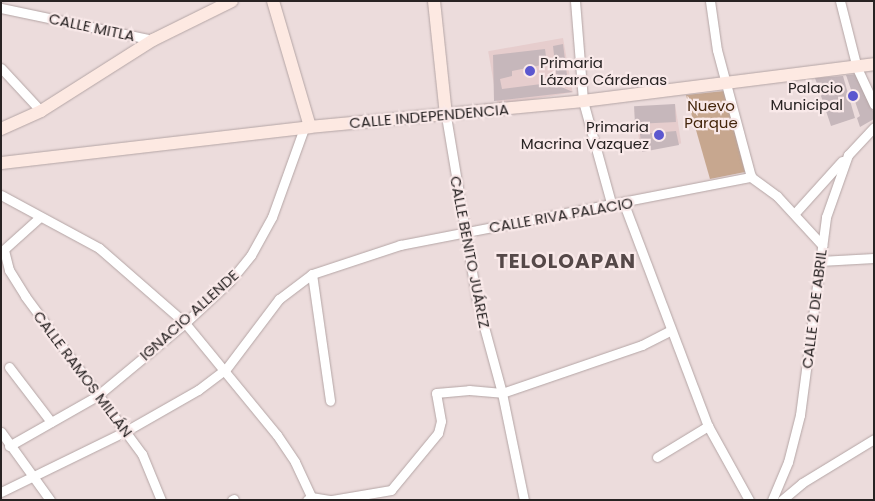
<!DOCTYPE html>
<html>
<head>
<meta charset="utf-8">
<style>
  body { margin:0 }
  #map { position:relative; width:875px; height:501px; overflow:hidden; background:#ecdcdc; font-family:Poppins,sans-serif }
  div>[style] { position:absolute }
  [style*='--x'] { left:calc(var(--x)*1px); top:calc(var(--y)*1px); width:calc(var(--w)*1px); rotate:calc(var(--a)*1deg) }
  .built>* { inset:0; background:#e6cdcd; transform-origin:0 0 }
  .green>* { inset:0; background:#c7a78f }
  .building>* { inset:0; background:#c6b7bb; transform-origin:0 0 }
  .roads { filter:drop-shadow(0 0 1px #b4a5a5) drop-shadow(0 0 1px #b4a5a5) }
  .street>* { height:9px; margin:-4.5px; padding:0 4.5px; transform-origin:4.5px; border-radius:4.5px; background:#fff }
  .secondary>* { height:12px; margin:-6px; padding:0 6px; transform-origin:6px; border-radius:6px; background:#fde9e2 }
  .dots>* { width:14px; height:14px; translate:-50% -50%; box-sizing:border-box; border:2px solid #f9e9e9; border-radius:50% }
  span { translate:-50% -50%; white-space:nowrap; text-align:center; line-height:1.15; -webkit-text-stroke:4.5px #f9e9e9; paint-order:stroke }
  .street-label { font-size:15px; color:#282323 }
  .poi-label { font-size:15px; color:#282323 }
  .left { translate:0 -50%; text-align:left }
  .right { translate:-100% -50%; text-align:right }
  .park-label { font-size:15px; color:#44260c }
  .district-label { font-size:20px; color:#554848; font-weight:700; letter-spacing:1px }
  .frame { position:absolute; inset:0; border:2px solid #282323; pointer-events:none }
</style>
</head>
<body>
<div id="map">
  <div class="built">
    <i style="left:563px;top:38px;width:55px;height:76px;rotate:80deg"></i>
    <i style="left:675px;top:104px;width:40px;height:41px;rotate:81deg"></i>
  </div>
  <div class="green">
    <i style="clip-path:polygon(724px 91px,745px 172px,710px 179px,686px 95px)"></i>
  </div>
  <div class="building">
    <i style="clip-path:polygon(563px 44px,568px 83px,559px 86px,573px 92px,494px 101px,493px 55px,545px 49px,547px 64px,512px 71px,512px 76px,500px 79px,502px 89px,557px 82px,553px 46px)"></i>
    <i style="clip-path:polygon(859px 74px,874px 114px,874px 119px,860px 127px,857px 118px,860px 116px,846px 75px)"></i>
    <i style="clip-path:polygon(843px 76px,855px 118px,831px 126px,815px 78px)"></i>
    <i style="left:675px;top:104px;width:18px;height:41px;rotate:87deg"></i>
    <i style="clip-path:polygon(676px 131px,679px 145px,642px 152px,640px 134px)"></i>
  </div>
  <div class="roads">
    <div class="street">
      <i style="--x:575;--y:1;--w:100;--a:85.4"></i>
      <i style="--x:583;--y:101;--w:109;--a:74.6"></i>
      <i style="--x:710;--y:1;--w:49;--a:81.9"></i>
      <i style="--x:717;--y:50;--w:131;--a:75"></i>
      <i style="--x:751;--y:177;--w:32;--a:36"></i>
      <i style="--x:777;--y:196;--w:67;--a:47.4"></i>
      <i style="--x:840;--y:1;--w:69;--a:75.8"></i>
      <i style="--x:857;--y:68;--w:40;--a:65"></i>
      <i style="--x:1;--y:8;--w:155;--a:11.9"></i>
      <i style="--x:1;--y:68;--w:59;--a:47.1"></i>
      <i style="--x:446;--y:116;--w:188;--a:80.5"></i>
      <i style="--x:477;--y:301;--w:95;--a:74.8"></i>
      <i style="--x:502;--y:393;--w:109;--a:78.4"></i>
      <i style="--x:1;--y:195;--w:111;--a:28.4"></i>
      <i style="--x:99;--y:248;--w:114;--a:41.1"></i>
      <i style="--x:185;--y:323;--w:145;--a:50.6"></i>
      <i style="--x:277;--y:435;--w:32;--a:56"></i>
      <i style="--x:295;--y:462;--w:38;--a:65"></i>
      <i style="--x:311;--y:497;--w:5;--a:143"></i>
      <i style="--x:624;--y:204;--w:237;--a:69.3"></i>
      <i style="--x:708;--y:426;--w:85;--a:61"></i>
      <i style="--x:795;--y:213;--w:70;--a:-47.9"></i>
      <i style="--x:4;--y:250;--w:21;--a:76"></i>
      <i style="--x:9;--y:270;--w:31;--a:58"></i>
      <i style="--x:25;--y:296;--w:197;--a:53.5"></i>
      <i style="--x:142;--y:454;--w:50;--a:67.6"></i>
      <i style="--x:1;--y:252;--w:52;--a:-41.9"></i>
      <i style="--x:820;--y:261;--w:54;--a:-3.2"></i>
      <i style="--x:312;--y:274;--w:128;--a:81.9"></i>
      <i style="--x:9;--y:367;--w:69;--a:52.6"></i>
      <i style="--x:1;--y:432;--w:84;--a:54.2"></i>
      <i style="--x:9;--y:446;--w:101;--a:-29.6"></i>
      <i style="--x:97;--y:396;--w:114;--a:-39.7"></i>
      <i style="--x:185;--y:323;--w:62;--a:-43"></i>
      <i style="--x:230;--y:281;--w:33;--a:-51"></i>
      <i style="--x:251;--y:255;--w:43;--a:-61.1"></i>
      <i style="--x:272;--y:217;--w:95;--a:-70.2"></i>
      <i style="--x:657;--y:457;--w:60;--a:-31.3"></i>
      <i style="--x:1;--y:492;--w:139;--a:-26"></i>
      <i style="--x:126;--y:431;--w:83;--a:-29.7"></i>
      <i style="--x:198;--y:390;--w:35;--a:-37"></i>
      <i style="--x:226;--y:369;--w:88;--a:-52.9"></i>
      <i style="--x:279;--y:299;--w:41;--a:-37.1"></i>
      <i style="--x:312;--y:274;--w:93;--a:-18.2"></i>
      <i style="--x:400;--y:245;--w:358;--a:-11"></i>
      <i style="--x:232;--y:500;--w:2;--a:-27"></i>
      <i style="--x:310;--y:500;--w:3;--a:-72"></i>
      <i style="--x:311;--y:497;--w:20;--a:9"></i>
      <i style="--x:332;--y:500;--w:60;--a:-9.6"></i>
      <i style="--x:391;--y:490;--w:74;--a:-50.5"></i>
      <i style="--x:438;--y:433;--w:12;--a:-76"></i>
      <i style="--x:441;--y:421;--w:28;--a:-100"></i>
      <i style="--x:436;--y:393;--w:33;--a:-5"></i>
      <i style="--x:469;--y:390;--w:33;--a:5"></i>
      <i style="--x:502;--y:393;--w:148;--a:-18.9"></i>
      <i style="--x:642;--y:345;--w:30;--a:-27"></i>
      <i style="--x:772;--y:500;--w:41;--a:-67.2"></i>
      <i style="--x:788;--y:462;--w:49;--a:-75.7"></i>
      <i style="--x:800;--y:415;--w:200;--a:-82.5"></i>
      <i style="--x:826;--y:217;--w:66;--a:-70.5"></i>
      <i style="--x:848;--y:155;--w:38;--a:-47"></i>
      <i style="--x:782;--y:500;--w:26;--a:-40"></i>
      <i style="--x:802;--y:483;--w:84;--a:-31.4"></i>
    </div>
    <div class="secondary">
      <i style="--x:273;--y:1;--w:131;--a:73.6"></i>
      <i style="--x:434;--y:1;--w:116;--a:84"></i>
      <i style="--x:1;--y:129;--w:44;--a:-24.2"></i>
      <i style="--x:41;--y:111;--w:133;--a:-32.4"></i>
      <i style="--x:153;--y:40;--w:88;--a:-26.3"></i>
      <i style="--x:1;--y:163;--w:311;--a:-6.6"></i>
      <i style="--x:310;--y:127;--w:274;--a:-5.4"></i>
      <i style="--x:583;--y:101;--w:293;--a:-7.2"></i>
    </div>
  </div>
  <div class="dots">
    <i style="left:530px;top:71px;background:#5b57cf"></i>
    <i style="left:853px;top:96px;background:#5b57cf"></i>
    <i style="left:659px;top:135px;background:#5b57cf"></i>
  </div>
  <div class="street-label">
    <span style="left:92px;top:27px;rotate:12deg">CALLE MITLA</span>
    <span style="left:429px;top:116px;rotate:-5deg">CALLE INDEPENDENCIA</span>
    <span style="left:561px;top:215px;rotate:-10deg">CALLE RIVA PALACIO</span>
    <span style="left:470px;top:252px;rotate:79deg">CALLE BENITO JUÁREZ</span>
    <span style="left:814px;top:309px;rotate:-83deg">CALLE 2 DE ABRIL</span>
    <span style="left:189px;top:315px;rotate:-42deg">IGNACIO ALLENDE</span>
    <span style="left:83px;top:374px;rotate:53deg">CALLE RAMOS MILLÁN</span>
  </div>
  <div class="poi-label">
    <span class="left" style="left:540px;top:71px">Primaria<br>Lázaro Cárdenas</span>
    <span class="right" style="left:843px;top:96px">Palacio<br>Municipal</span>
    <span class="right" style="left:649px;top:135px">Primaria<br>Macrina Vazquez</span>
  </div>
  <div class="park-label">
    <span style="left:711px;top:114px">Nuevo<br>Parque</span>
  </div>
  <div class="district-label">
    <span style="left:566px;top:261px">TELOLOAPAN</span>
  </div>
  <div class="frame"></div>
</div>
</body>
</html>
